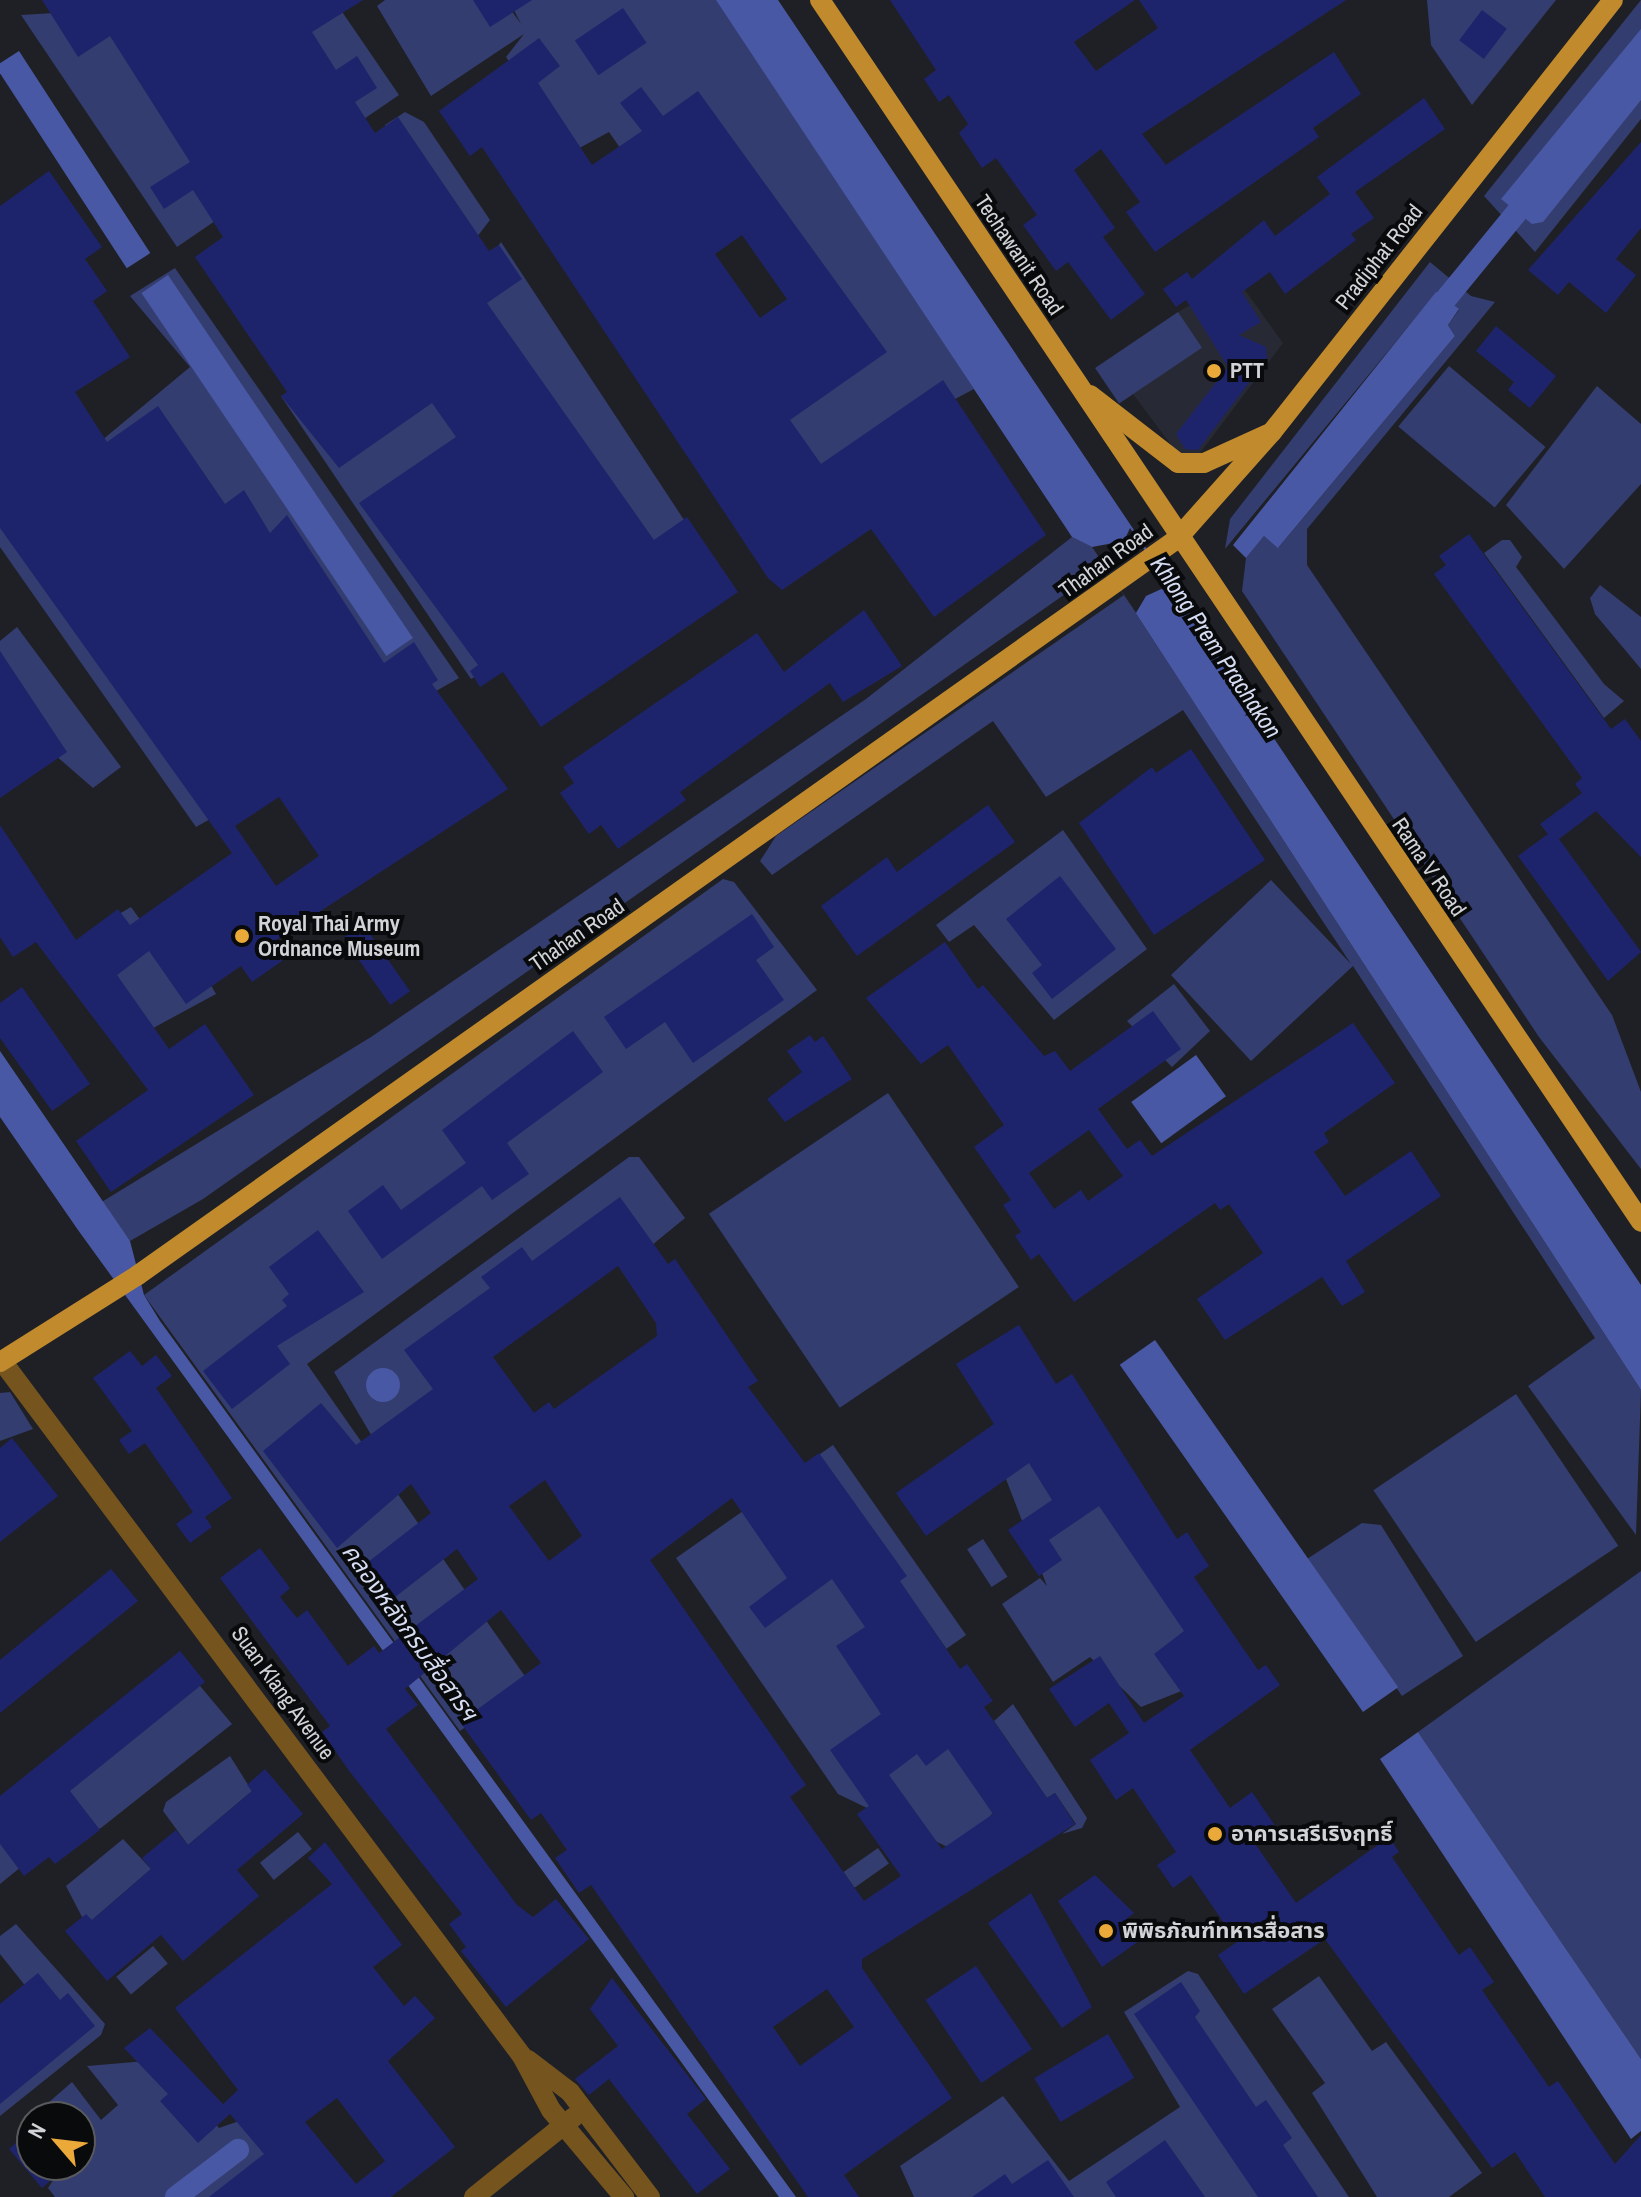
<!DOCTYPE html>
<html>
<head>
<meta charset="utf-8">
<style>
  body { margin:0 }
  #map { position:relative; width:1641px; height:2197px; overflow:hidden; background:#1f2025; font-family:"Archivo Narrow","Noto Sans Thai",sans-serif }
  div>[style] { position:absolute }
  [style*='--x'] { left:calc(var(--x)*1px); top:calc(var(--y)*1px); width:calc(var(--w)*1px); rotate:calc(var(--a)*1deg) }
  .built>* { inset:0; background:#272a34 }
  .green>* { inset:0; background:#333d6f; transform-origin:0 0 }
  .water>* { inset:0; background:#4958a4; transform-origin:0 0 }
  .round { border-radius:50% }
  .pier>* { inset:0; background:#1f2025 }
  .canal>* { height:22px; margin:-11px; padding:0 11px; transform-origin:11px; border-radius:11px; background:#4958a4 }
  .building>* { inset:0; background:#1e246c; transform-origin:0 0 }
  .minor>* { height:20px; margin:-10px; padding:0 10px; transform-origin:10px; border-radius:10px; background:#75541e }
  .major>* { height:20px; margin:-10px; padding:0 10px; transform-origin:10px; border-radius:10px; background:#c18a2d }
  .dots>* { width:22px; height:22px; translate:-50% -50%; box-sizing:border-box; border:4px solid #090a0c; border-radius:50% }
  span { translate:-50% -50%; white-space:nowrap; text-align:center; line-height:1.15; -webkit-text-stroke:8px #090a0c; paint-order:stroke }
  .street-label { font-size:22px; color:#d2d3d6 }
  .poi-label { font-size:22px; color:#d2d3d6; font-weight:700 }
  .left { translate:0 -50%; text-align:left }
  .water-label { font-size:24px; color:#d6dcf2; font-style:italic }
  .north { position:absolute; left:16px; top:2101px; width:80px; height:80px; box-sizing:border-box; background:#090a0c; border:2px solid #595a5d; border-radius:50%; rotate:298deg; font-size:22px; font-weight:700; line-height:32px; text-align:center; color:#d2d3d6 }
  .north::after { content:''; display:block; margin:auto; width:28px; height:36px; background:#eba93a; clip-path:polygon(50% 0,100% 100%,50% 72%,0 100%) }
</style>
</head>
<body>
<div id="map">
  <div class="built">
    <i style="clip-path:polygon(1237px 279px,1283px 343px,1200px 453px,1178px 454px,1133px 394px,1201px 348px,1178px 312px)"></i>
  </div>
  <div class="green">
    <i style="clip-path:polygon(275px 0,334px 0,399px 95px,177px 247px,21px 15px)"></i>
    <i style="clip-path:polygon(385px 0,504px 0,521px 24px,509px 0,717px 0,974px 389px,809px 476px,771px 400px,856px 331px,775px 203px,625px 155px,609px 132px,572px 152px,506px 57px,524px 34px,431px 96px,377px 6px)"></i>
    <i style="clip-path:polygon(1427px 0,1556px 0,1472px 105px,1431px 45px)"></i>
    <i style="clip-path:polygon(1641px 0,1641px 119px,1535px 252px,1484px 196px)"></i>
    <i style="clip-path:polygon(405px 112px,424px 122px,490px 220px,470px 246px,385px 125px)"></i>
    <i style="clip-path:polygon(501px 242px,690px 529px,623px 573px,458px 304px)"></i>
    <i style="clip-path:polygon(1430px 262px,1471px 296px,1495px 302px,1307px 529px,1307px 565px,1612px 1015px,1641px 1092px,1641px 1169px,1539px 1037px,1242px 591px,1246px 558px,1264px 536px,1279px 547px,1455px 336px,1448px 325px,1459px 310px,1436px 293px,1225px 549px,1230px 519px)"></i>
    <i style="clip-path:polygon(175px 268px,459px 678px,196px 827px,0 547px,0 525px,190px 367px,130px 296px)"></i>
    <i style="left:1178px;top:312px;width:43px;height:100px;rotate:56deg"></i>
    <i style="left:1449px;top:366px;width:126px;height:79px;rotate:40deg"></i>
    <i style="clip-path:polygon(1597px 386px,1641px 424px,1641px 484px,1564px 569px,1506px 505px)"></i>
    <i style="clip-path:polygon(434px 390px,477px 466px,516px 655px,471px 679px,281px 396px)"></i>
    <i style="clip-path:polygon(1072px 537px,1092px 547px,1105px 566px,203px 1199px,130px 1241px,100px 1203px,371px 1037px,600px 881px,866px 699px)"></i>
    <i style="clip-path:polygon(1502px 540px,1510px 540px,1522px 557px,1516px 567px,1604px 684px,1624px 701px,1604px 718px,1484px 553px)"></i>
    <i style="clip-path:polygon(1600px 585px,1641px 617px,1641px 669px,1595px 614px,1590px 598px)"></i>
    <i style="clip-path:polygon(1124px 595px,1641px 1390px,1636px 1535px,1528px 1386px,1595px 1338px,1353px 966px,1251px 1061px,1171px 975px,1271px 880px,1351px 964px,1183px 710px,1046px 797px,993px 721px,772px 875px,760px 861px,776px 836px)"></i>
    <i style="clip-path:polygon(17px 627px,121px 767px,93px 788px,55px 755px,0 666px,0 641px)"></i>
    <i style="clip-path:polygon(1063px 830px,1147px 949px,1054px 1020px,974px 925px,949px 942px,936px 925px)"></i>
    <i style="clip-path:polygon(723px 879px,734px 882px,817px 990px,307px 1364px,529px 1682px,460px 1731px,144px 1295px)"></i>
    <i style="clip-path:polygon(131px 907px,162px 950px,180px 931px,216px 994px,144px 1033px,82px 936px)"></i>
    <i style="clip-path:polygon(1174px 984px,1210px 1031px,1172px 1067px,1127px 1021px)"></i>
    <i style="left:888px;top:1093px;width:234px;height:216px;rotate:56deg"></i>
    <i style="clip-path:polygon(629px 1157px,639px 1157px,685px 1218px,646px 1250px,615px 1209px,443px 1389px,373px 1438px,334px 1372px)"></i>
    <i style="clip-path:polygon(10px 1392px,33px 1429px,0 1441px,0 1393px)"></i>
    <i style="left:1516px;top:1394px;width:183px;height:172px;rotate:56deg"></i>
    <i style="clip-path:polygon(1064px 1430px,1227px 1673px,1141px 1707px,1090px 1657px,1053px 1682px,1002px 1604px,1040px 1578px,1047px 1586px,1006px 1479px)"></i>
    <i style="left:833px;top:1445px;width:232px;height:24px;rotate:55deg"></i>
    <i style="clip-path:polygon(763px 1497px,831px 1541px,997px 1807px,962px 1854px,838px 1794px,676px 1558px)"></i>
    <i style="clip-path:polygon(1362px 1523px,1381px 1525px,1463px 1656px,1402px 1696px,1307px 1559px)"></i>
    <i style="left:983px;top:1539px;width:45px;height:19px;rotate:57deg"></i>
    <i style="clip-path:polygon(1641px 1571px,1641px 2059px,1418px 1732px)"></i>
    <i style="clip-path:polygon(195px 1680px,232px 1724px,101px 1828px,43px 1849px,0 1884px,0 1842px)"></i>
    <i style="clip-path:polygon(1013px 1704px,1087px 1818px,1082px 1828px,1062px 1834px,1076px 1824px,1055px 1793px,1047px 1798px,994px 1721px)"></i>
    <i style="clip-path:polygon(230px 1756px,252px 1791px,188px 1845px,163px 1811px,166px 1802px)"></i>
    <i style="left:298px;top:1832px;width:22px;height:49px;rotate:51deg"></i>
    <i style="clip-path:polygon(123px 1839px,151px 1869px,92px 1920px,82px 1917px,66px 1886px)"></i>
    <i style="left:878px;top:1848px;width:19px;height:42px;rotate:55deg"></i>
    <i style="clip-path:polygon(16px 1924px,105px 2024px,101px 2035px,0 2116px,0 2018px,31px 1993px,0 1954px,0 1936px)"></i>
    <i style="left:153px;top:1946px;width:23px;height:48px;rotate:50deg"></i>
    <i style="clip-path:polygon(1188px 1971px,1198px 1974px,1349px 2197px,914px 2197px,900px 2166px,1003px 2096px,1069px 2181px,1180px 2107px,1124px 2012px)"></i>
    <i style="clip-path:polygon(1319px 1976px,1372px 2051px,1386px 2042px,1482px 2173px,1449px 2197px,1377px 2197px,1312px 2093px,1325px 2083px,1272px 2009px)"></i>
    <i style="clip-path:polygon(170px 2059px,219px 2128px,245px 2119px,291px 2197px,55px 2197px,48px 2188px,63px 2165px,80px 2165px,80px 2117px,45px 2117px,40px 2110px,72px 2082px,101px 2120px,118px 2105px,87px 2066px)"></i>
  </div>
  <div class="water">
    <i style="clip-path:polygon(716px 0,778px 0,1641px 1285px,1641px 1390px,1124px 595px,1092px 547px,1072px 537px)"></i>
    <i style="clip-path:polygon(1641px 29px,1641px 100px,1543px 222px,1532px 224px,1501px 199px)"></i>
    <i style="left:19px;top:51px;width:241px;height:28px;rotate:57deg"></i>
    <i style="left:168px;top:275px;width:438px;height:32px;rotate:56deg"></i>
    <i style="clip-path:polygon(1436px 292px,1459px 309px,1448px 325px,1455px 336px,1278px 548px,1264px 536px,1246px 558px,1233px 545px)"></i>
    <i style="clip-path:polygon(0 1051px,130px 1241px,144px 1295px,160px 1321px,796px 2197px,779px 2197px,78px 1230px,0 1117px)"></i>
    <i style="left:1196px;top:1055px;width:51px;height:80px;rotate:54deg"></i>
    <i style="left:1155px;top:1340px;width:424px;height:43px;rotate:55deg"></i>
    <i class="round" style="left:366px;top:1368px;width:34px;height:34px"></i>
    <i style="clip-path:polygon(1418px 1732px,1641px 2059px,1641px 2131px,1631px 2139px,1380px 1759px)"></i>
  </div>
  <div class="pier">
    <i style="clip-path:polygon(1130px 528px,1168px 586px,1146px 596px,1136px 613px,1092px 547px,1124px 541px)"></i>
  </div>
  <div class="canal">
    <i style="--x:1427;--y:322;--w:171;--a:-50.7"></i>
    <i style="--x:176;--y:2197;--w:78;--a:-37.2"></i>
  </div>
  <div class="building">
    <i style="clip-path:polygon(42px 0,363px 0,312px 32px,336px 70px,357px 56px,377px 88px,355px 102px,375px 133px,398px 117px,489px 251px,499px 245px,522px 279px,487px 303px,654px 540px,687px 517px,738px 592px,541px 727px,503px 672px,480px 687px,470px 671px,478px 665px,359px 503px,456px 437px,432px 403px,339px 468px,281px 396px,287px 392px,195px 257px,223px 237px,193px 190px,164px 209px,150px 187px,190px 162px,110px 36px,78px 57px)"></i>
    <i style="clip-path:polygon(473px 0,532px 0,490px 27px)"></i>
    <i style="clip-path:polygon(890px 0,1135px 0,1074px 42px,1096px 71px,1158px 28px,1139px 0,1346px 0,1142px 134px,1166px 165px,1334px 52px,1361px 94px,1313px 128px,1319px 137px,1155px 252px,1126px 212px,1140px 202px,1101px 149px,1074px 170px,1115px 228px,1103px 237px,1145px 294px,1111px 320px,1068px 262px,1056px 271px,1023px 225px,1037px 215px,996px 158px,982px 168px,959px 133px,968px 124px,949px 95px,939px 102px,924px 79px,936px 70px)"></i>
    <i style="left:623px;top:8px;width:42px;height:58px;rotate:56deg"></i>
    <i style="left:1482px;top:10px;width:31px;height:38px;rotate:37deg"></i>
    <i style="clip-path:polygon(evenodd,539px 38px,560px 66px,538px 83px,592px 165px,642px 131px,620px 103px,641px 87px,663px 116px,698px 91px,887px 352px,790px 420px,821px 464px,943px 380px,1046px 535px,934px 617px,871px 529px,782px 590px,768px 578px,482px 147px,470px 156px,439px 111px,539px 38px,742px 235px,787px 299px,760px 318px,715px 254px,742px 235px)"></i>
    <i style="clip-path:polygon(1424px 98px,1445px 129px,1355px 192px,1374px 218px,1351px 234px,1356px 240px,1285px 294px,1270px 272px,1242px 292px,1261px 322px,1239px 335px,1266px 347px,1267px 359px,1198px 450px,1185px 449px,1176px 434px,1228px 367px,1186px 300px,1176px 307px,1163px 289px,1187px 272px,1192px 279px,1264px 220px,1275px 236px,1330px 194px,1317px 177px)"></i>
    <i style="clip-path:polygon(1641px 142px,1641px 228px,1616px 259px,1636px 275px,1606px 313px,1569px 282px,1558px 295px,1528px 270px)"></i>
    <i style="clip-path:polygon(evenodd,49px 171px,102px 247px,85px 259px,107px 291px,93px 301px,130px 357px,75px 392px,107px 442px,158px 406px,225px 504px,244px 490px,270px 533px,287px 515px,384px 663px,414px 642px,438px 680px,432px 684px,508px 789px,270px 944px,282px 961px,252px 982px,241px 966px,186px 1004px,149px 951px,117px 975px,169px 1049px,205px 1024px,254px 1095px,111px 1192px,76px 1141px,148px 1090px,36px 942px,13px 957px,0 937px,0 825px,76px 940px,118px 909px,130px 925px,232px 853px,0 528px,0 206px,49px 171px,279px 797px,319px 856px,276px 886px,235px 826px,279px 797px)"></i>
    <i style="clip-path:polygon(1496px 326px,1556px 376px,1530px 408px,1508px 390px,1514px 382px,1476px 351px)"></i>
    <i style="clip-path:polygon(1469px 534px,1611px 729px,1625px 719px,1641px 741px,1641px 857px,1596px 811px,1559px 839px,1641px 952px,1608px 981px,1518px 856px,1548px 834px,1540px 824px,1582px 793px,1575px 784px,1582px 778px,1434px 574px,1446px 565px,1439px 556px)"></i>
    <i style="clip-path:polygon(864px 610px,902px 666px,843px 702px,830px 683px,680px 792px,686px 800px,618px 849px,601px 825px,589px 834px,560px 793px,574px 783px,563px 767px,757px 633px,784px 672px)"></i>
    <i style="clip-path:polygon(0 651px,67px 752px,0 798px)"></i>
    <i style="clip-path:polygon(1191px 749px,1265px 860px,1154px 935px,1079px 823px,1152px 767px,1156px 773px)"></i>
    <i style="clip-path:polygon(988px 805px,1015px 842px,857px 956px,821px 906px,887px 857px,897px 872px)"></i>
    <i style="clip-path:polygon(1060px 876px,1116px 949px,1052px 999px,1032px 973px,1042px 965px,1006px 919px)"></i>
    <i style="clip-path:polygon(752px 914px,774px 947px,756px 960px,784px 1000px,693px 1063px,665px 1022px,626px 1049px,604px 1017px)"></i>
    <i style="left:363px;top:924px;width:82px;height:24px;rotate:55deg"></i>
    <i style="clip-path:polygon(evenodd,945px 942px,978px 989px,983px 985px,1044px 1056px,1055px 1051px,1070px 1071px,1153px 1011px,1181px 1049px,1098px 1109px,1127px 1149px,1140px 1140px,1152px 1156px,1353px 1023px,1395px 1083px,1324px 1133px,1329px 1142px,1314px 1152px,1345px 1196px,1411px 1151px,1441px 1196px,1346px 1261px,1365px 1292px,1342px 1306px,1322px 1277px,1225px 1340px,1197px 1299px,1263px 1253px,1229px 1204px,1220px 1210px,1215px 1203px,1074px 1302px,1039px 1254px,1031px 1260px,1015px 1236px,1021px 1232px,1003px 1205px,1011px 1200px,974px 1147px,1004px 1125px,948px 1045px,921px 1064px,866px 998px,945px 942px,1089px 1130px,1123px 1176px,1088px 1201px,1081px 1190px,1054px 1209px,1029px 1173px,1089px 1130px)"></i>
    <i style="clip-path:polygon(22px 987px,90px 1084px,52px 1111px,0 1038px,0 1003px)"></i>
    <i style="clip-path:polygon(573px 1031px,603px 1072px,507px 1143px,529px 1174px,492px 1200px,482px 1186px,382px 1259px,348px 1211px,383px 1185px,401px 1210px,466px 1163px,442px 1130px)"></i>
    <i style="clip-path:polygon(810px 1035px,815px 1042px,823px 1036px,852px 1079px,785px 1122px,767px 1099px,802px 1072px,787px 1051px)"></i>
    <i style="clip-path:polygon(evenodd,620px 1197px,668px 1264px,675px 1259px,758px 1381px,748px 1387px,805px 1463px,819px 1453px,907px 1576px,900px 1581px,960px 1669px,967px 1664px,993px 1701px,984px 1707px,1047px 1798px,1055px 1793px,1075px 1824px,862px 1959px,862px 1968px,952px 2098px,844px 2175px,859px 2197px,808px 2197px,591px 1885px,579px 1893px,555px 1858px,567px 1850px,541px 1813px,531px 1820px,460px 1722px,541px 1663px,501px 1610px,405px 1689px,418px 1705px,386px 1729px,517px 1905px,533px 1917px,556px 1899px,589px 1939px,506px 2007px,461px 1951px,466px 1947px,449px 1924px,462px 1914px,350px 1772px,322px 1732px,330px 1726px,220px 1578px,260px 1548px,290px 1588px,280px 1597px,297px 1618px,307px 1610px,348px 1666px,374px 1646px,379px 1653px,478px 1579px,457px 1549px,381px 1608px,354px 1573px,431px 1513px,411px 1484px,337px 1548px,263px 1451px,321px 1403px,356px 1445px,433px 1389px,404px 1350px,490px 1288px,481px 1277px,522px 1247px,532px 1261px,620px 1197px,618px 1266px,656px 1323px,657px 1336px,554px 1409px,549px 1402px,534px 1413px,493px 1357px,618px 1266px,620px 1197px,545px 1480px,582px 1536px,549px 1561px,509px 1506px,545px 1480px,620px 1197px,732px 1498px,787px 1578px,749px 1607px,765px 1628px,832px 1579px,865px 1627px,836px 1646px,881px 1714px,830px 1750px,869px 1806px,857px 1814px,901px 1876px,864px 1901px,790px 1797px,806px 1785px,650px 1560px,732px 1498px,620px 1197px,948px 1749px,993px 1814px,942px 1849px,889px 1775px,917px 1754px,926px 1766px,948px 1749px,620px 1197px,827px 1989px,854px 2027px,800px 2066px,773px 2027px,827px 1989px)"></i>
    <i style="clip-path:polygon(318px 1230px,364px 1292px,277px 1346px,290px 1364px,232px 1409px,203px 1371px,287px 1306px,282px 1300px,289px 1294px,269px 1267px)"></i>
    <i style="clip-path:polygon(1019px 1325px,1056px 1384px,1072px 1374px,1177px 1539px,1187px 1532px,1209px 1566px,1194px 1577px,1258px 1670px,1266px 1665px,1280px 1685px,1190px 1750px,1230px 1808px,1252px 1792px,1276px 1827px,1254px 1842px,1296px 1903px,1389px 1837px,1399px 1852px,1392px 1857px,1459px 1955px,1470px 1947px,1494px 1982px,1482px 1990px,1549px 2087px,1558px 2081px,1615px 2164px,1641px 2135px,1641px 2197px,1545px 2197px,1515px 2152px,1492px 2168px,1325px 1939px,1244px 1994px,1218px 1955px,1237px 1942px,1191px 1875px,1173px 1888px,1157px 1865px,1176px 1852px,1133px 1788px,1116px 1800px,1090px 1760px,1129px 1733px,1109px 1703px,1075px 1727px,1049px 1689px,1100px 1656px,1144px 1723px,1184px 1696px,1154px 1654px,1184px 1631px,1099px 1506px,1049px 1540px,1062px 1560px,1039px 1576px,1008px 1530px,1052px 1500px,1029px 1463px,926px 1536px,896px 1493px,994px 1424px,956px 1364px)"></i>
    <i style="clip-path:polygon(130px 1351px,142px 1366px,156px 1355px,172px 1376px,156px 1388px,232px 1498px,205px 1517px,212px 1527px,190px 1543px,176px 1524px,193px 1512px,145px 1443px,129px 1454px,119px 1440px,132px 1431px,93px 1378px)"></i>
    <i style="clip-path:polygon(12px 1438px,58px 1496px,0 1542px,0 1448px)"></i>
    <i style="clip-path:polygon(111px 1569px,138px 1601px,0 1713px,0 1660px)"></i>
    <i style="clip-path:polygon(180px 1651px,205px 1682px,70px 1791px,100px 1830px,55px 1864px,49px 1857px,24px 1876px,0 1844px,0 1796px)"></i>
    <i style="clip-path:polygon(265px 1769px,303px 1814px,237px 1870px,259px 1896px,183px 1961px,161px 1935px,107px 1981px,65px 1931px,86px 1914px,92px 1920px,151px 1869px,142px 1858px,176px 1830px,188px 1845px,252px 1791px,247px 1785px)"></i>
    <i style="clip-path:polygon(evenodd,325px 1842px,402px 1945px,373px 1967px,404px 2006px,415px 1996px,435px 2018px,388px 2061px,455px 2147px,391px 2197px,209px 2197px,264px 2154px,230px 2114px,198px 2143px,160px 2101px,168px 2094px,124px 2048px,150px 2028px,223px 2104px,238px 2090px,175px 2008px,332px 1884px,308px 1858px,325px 1842px,337px 2098px,385px 2161px,356px 2184px,305px 2122px,337px 2098px)"></i>
    <i style="clip-path:polygon(1095px 1875px,1134px 1913px,1125px 1920px,1139px 1941px,1102px 1967px,1058px 1901px)"></i>
    <i style="clip-path:polygon(1031px 1893px,1092px 2007px,1062px 2028px,988px 1923px)"></i>
    <i style="left:976px;top:1966px;width:100px;height:61px;rotate:56deg"></i>
    <i style="clip-path:polygon(38px 1973px,60px 2000px,68px 1993px,95px 2026px,0 2104px,0 2004px)"></i>
    <i style="clip-path:polygon(612px 1978px,706px 2099px,687px 2114px,730px 2169px,697px 2194px,609px 2079px,589px 2095px,575px 2079px,618px 2046px,590px 2009px)"></i>
    <i style="clip-path:polygon(1181px 1982px,1200px 2011px,1195px 2017px,1256px 2107px,1266px 2100px,1292px 2138px,1283px 2145px,1318px 2197px,1258px 2197px,1134px 2014px)"></i>
    <i style="left:1108px;top:2034px;width:51px;height:86px;rotate:59deg"></i>
    <i style="clip-path:polygon(32px 2129px,32px 2165px,68px 2165px,42px 2188px,9px 2149px)"></i>
    <i style="clip-path:polygon(1165px 2140px,1205px 2197px,1116px 2197px,1106px 2182px)"></i>
    <i style="clip-path:polygon(1048px 2160px,1074px 2197px,972px 2197px,1005px 2174px,1012px 2184px)"></i>
  </div>
  <div class="minor">
    <i style="--x:2;--y:1361;--w:868;--a:53.2"></i>
    <i style="--x:522;--y:2056;--w:61;--a:61.8"></i>
    <i style="--x:551;--y:2110;--w:114;--a:50"></i>
    <i style="--x:528;--y:2060;--w:53;--a:37.3"></i>
    <i style="--x:570;--y:2092;--w:132;--a:52.7"></i>
    <i style="--x:474;--y:2197;--w:128;--a:-38.7"></i>
  </div>
  <div class="major">
    <i style="--x:820;--y:0;--w:1472;--a:56.1"></i>
    <i style="--x:1090;--y:395;--w:111;--a:37.7"></i>
    <i style="--x:1178;--y:463;--w:26;--a:0"></i>
    <i style="--x:1204;--y:463;--w:70;--a:-24.4"></i>
    <i style="--x:0;--y:1362;--w:163;--a:-32.2"></i>
    <i style="--x:138;--y:1275;--w:1273;--a:-35.31"></i>
    <i style="--x:1177;--y:539;--w:143;--a:-48.4"></i>
    <i style="--x:1272;--y:432;--w:550;--a:-51.71"></i>
  </div>
  <div class="dots">
    <i style="left:1214px;top:371px;background:#eba93a"></i>
    <i style="left:242px;top:936px;background:#eba93a"></i>
    <i style="left:1215px;top:1834px;background:#eba93a"></i>
    <i style="left:1106px;top:1931px;background:#eba93a"></i>
  </div>
  <div class="street-label">
    <span style="left:1019px;top:255px;rotate:56deg">Techawanit Road</span>
    <span style="left:1379px;top:257px;rotate:-52deg">Pradiphat Road</span>
    <span style="left:1106px;top:561px;rotate:-36deg">Thahan Road</span>
    <span style="left:1429px;top:867px;rotate:56deg">Rama V Road</span>
    <span style="left:577px;top:935px;rotate:-35deg">Thahan Road</span>
    <span style="left:283px;top:1693px;rotate:54deg">Suan Klang Avenue</span>
  </div>
  <div class="poi-label">
    <span class="left" style="left:1230px;top:371px">PTT</span>
    <span class="left" style="left:258px;top:936px">Royal Thai Army<br>Ordnance Museum</span>
    <span class="left" style="left:1231px;top:1834px">อาคารเสรีเริงฤทธิ์</span>
    <span class="left" style="left:1122px;top:1931px">พิพิธภัณฑ์ทหารสื่อสาร</span>
  </div>
  <div class="water-label">
    <span style="left:1216px;top:647px;rotate:56deg">Khlong Prem Prachakon</span>
    <span style="left:410px;top:1632px;rotate:54deg">คลองหลังกรมสื่อสารฯ</span>
  </div>
  <div class="north">N</div>
</div>
</body>
</html>
